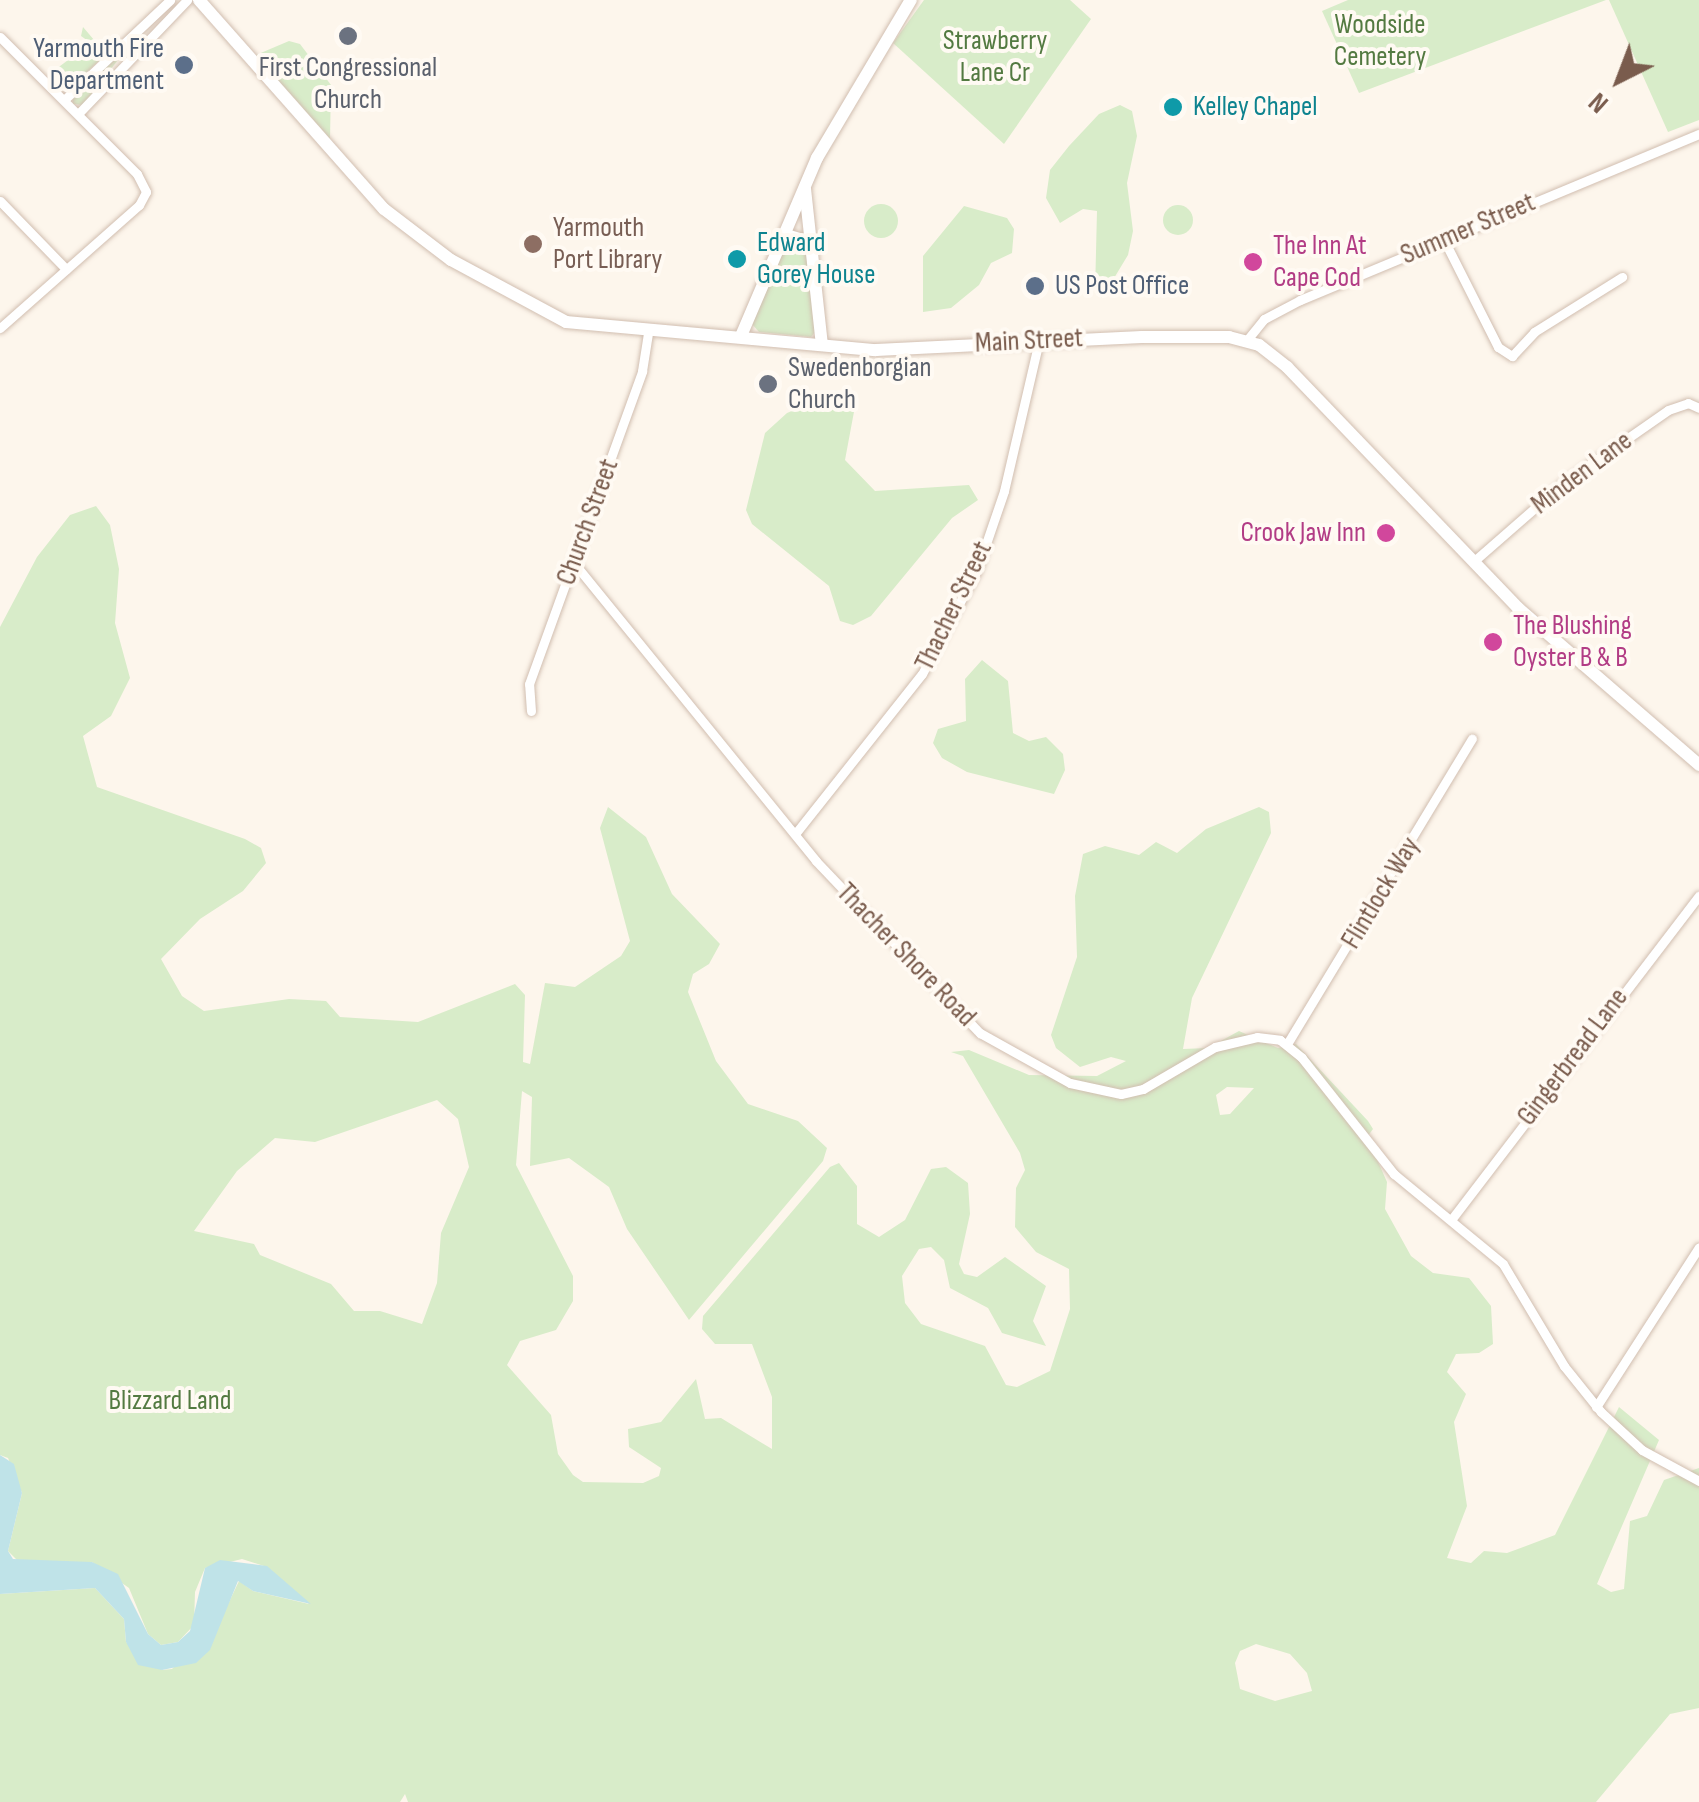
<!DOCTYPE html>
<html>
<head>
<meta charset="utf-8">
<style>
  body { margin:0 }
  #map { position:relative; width:1699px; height:1802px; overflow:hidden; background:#fdf6ec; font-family:"Sofia Sans Condensed",sans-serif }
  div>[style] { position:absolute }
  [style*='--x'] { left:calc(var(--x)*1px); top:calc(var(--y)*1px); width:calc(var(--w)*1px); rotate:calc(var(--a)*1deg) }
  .green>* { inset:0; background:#d8ecc9 }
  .round { border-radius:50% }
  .water>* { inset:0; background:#bfe3e8 }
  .roads { filter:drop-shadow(0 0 2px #d1beb0) drop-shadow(0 0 2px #d1beb0) }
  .street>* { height:9px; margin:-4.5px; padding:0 4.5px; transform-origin:4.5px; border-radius:4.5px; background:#fff }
  .secondary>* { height:12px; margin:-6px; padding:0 6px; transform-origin:6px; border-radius:6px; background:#fff }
  .dots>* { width:28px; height:28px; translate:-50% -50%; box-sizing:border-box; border:5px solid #fffaf3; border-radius:50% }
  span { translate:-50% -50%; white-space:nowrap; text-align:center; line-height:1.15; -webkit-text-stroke:8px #fffaf3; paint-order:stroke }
  .park-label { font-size:28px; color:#537a41 }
  .service-label { font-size:28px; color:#4e5e75 }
  .right { translate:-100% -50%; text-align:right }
  .left { translate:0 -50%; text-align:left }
  .worship-label { font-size:28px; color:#5b616d }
  .culture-label { font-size:28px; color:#0d838f }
  .education-label { font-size:28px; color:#785e54 }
  .street-label { font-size:28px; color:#7a5c4d }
  .hotel-label { font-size:28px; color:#b23c85 }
  .north { position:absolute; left:1569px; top:30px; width:100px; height:100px; -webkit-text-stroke:8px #fffaf3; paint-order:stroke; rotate:222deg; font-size:28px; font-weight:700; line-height:40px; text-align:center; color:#7a5c4d }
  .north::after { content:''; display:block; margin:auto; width:35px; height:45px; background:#7a5c4d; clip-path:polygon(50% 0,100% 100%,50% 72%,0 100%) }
</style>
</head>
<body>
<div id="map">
  <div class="green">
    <i style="clip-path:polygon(924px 0,1070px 0,1091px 19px,1004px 144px,893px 43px)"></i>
    <i style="clip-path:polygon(1348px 0,1606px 0,1359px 93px,1322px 11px)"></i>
    <i style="clip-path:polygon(1609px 0,1699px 0,1699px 120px,1668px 132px)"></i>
    <i style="clip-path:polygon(83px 27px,106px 54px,70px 88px,59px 90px,48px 75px,91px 43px,81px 36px)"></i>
    <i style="clip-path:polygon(135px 38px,83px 105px,73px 104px,73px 97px)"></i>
    <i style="clip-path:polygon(289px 41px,300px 44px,331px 85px,330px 139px,256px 55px)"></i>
    <i style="clip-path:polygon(1120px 105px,1132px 111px,1137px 136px,1127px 183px,1133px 231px,1128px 255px,1102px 298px,1095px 293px,1097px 211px,1083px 209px,1060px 223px,1046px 198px,1050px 170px,1069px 146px,1099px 114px)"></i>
    <i class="round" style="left:864px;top:204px;width:34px;height:34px"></i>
    <i class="round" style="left:1163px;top:205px;width:30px;height:30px"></i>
    <i style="clip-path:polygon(964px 206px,1007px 218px,1014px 229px,1012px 253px,991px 263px,979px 285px,951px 308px,923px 312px,923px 256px)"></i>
    <i style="clip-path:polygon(792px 242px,806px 244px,816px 331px,811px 337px,759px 332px,752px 324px,782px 247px)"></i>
    <i style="clip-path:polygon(835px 393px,856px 401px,845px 460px,875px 491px,969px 485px,978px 500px,952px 518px,871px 616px,853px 625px,840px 621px,829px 586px,752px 524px,746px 510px,765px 433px,787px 413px)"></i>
    <i style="clip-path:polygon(evenodd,96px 506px,110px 525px,119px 569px,115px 623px,130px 678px,111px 716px,83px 736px,97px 787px,245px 839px,261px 848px,266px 863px,243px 891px,200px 919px,161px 959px,182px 996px,204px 1011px,289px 999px,326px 1001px,340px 1017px,418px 1022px,515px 984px,525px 995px,523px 1062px,530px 1064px,545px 983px,575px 987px,621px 956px,630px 941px,600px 828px,608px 807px,646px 837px,672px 894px,720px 944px,709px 964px,693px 974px,688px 992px,716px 1061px,748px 1104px,798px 1121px,827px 1148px,823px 1161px,689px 1320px,627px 1229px,609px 1187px,569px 1158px,530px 1166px,532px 1097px,522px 1091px,516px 1165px,573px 1276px,573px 1301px,556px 1330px,520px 1341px,507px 1365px,551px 1415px,558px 1454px,573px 1475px,583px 1482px,643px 1483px,659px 1476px,661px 1468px,629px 1447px,628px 1429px,661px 1422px,696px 1379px,705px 1419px,721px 1418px,772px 1449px,772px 1397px,752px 1344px,715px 1344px,702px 1329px,703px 1316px,830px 1167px,839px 1163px,857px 1186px,857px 1224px,879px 1237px,905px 1220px,931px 1169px,946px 1167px,968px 1183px,970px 1214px,959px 1264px,964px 1274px,977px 1277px,1005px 1257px,1046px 1286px,1033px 1321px,1046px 1346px,1002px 1333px,988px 1308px,950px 1288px,944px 1260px,931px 1247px,919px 1249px,902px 1276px,905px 1303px,921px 1324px,985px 1346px,1006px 1385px,1017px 1387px,1050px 1371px,1070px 1309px,1069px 1269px,1036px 1252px,1015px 1227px,1016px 1188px,1025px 1170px,1020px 1153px,963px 1056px,951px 1052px,969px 1050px,1029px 1075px,1097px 1076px,1126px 1061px,1111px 1057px,1080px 1067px,1056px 1048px,1051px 1035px,1077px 957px,1075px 896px,1083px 854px,1105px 846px,1139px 855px,1156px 842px,1177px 853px,1206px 829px,1259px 807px,1269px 812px,1271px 833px,1192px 998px,1183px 1049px,1208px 1048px,1239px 1031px,1278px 1048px,1296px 1044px,1368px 1121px,1373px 1129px,1367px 1137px,1387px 1182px,1385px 1209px,1411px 1256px,1433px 1273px,1469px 1278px,1491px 1306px,1493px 1344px,1479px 1353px,1456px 1354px,1447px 1372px,1466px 1394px,1454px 1422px,1467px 1506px,1447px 1558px,1471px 1563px,1484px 1551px,1507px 1553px,1555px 1535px,1619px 1407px,1659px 1440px,1597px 1584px,1611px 1592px,1624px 1589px,1630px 1521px,1647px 1516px,1664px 1480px,1699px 1468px,1699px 1708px,1670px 1714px,1596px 1802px,408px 1802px,405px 1794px,400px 1802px,0 1802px,0 1594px,95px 1588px,124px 1619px,126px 1642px,162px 1670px,172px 1669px,221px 1619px,239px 1581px,253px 1591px,309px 1604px,267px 1567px,242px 1559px,205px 1568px,195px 1592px,194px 1625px,178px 1642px,161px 1645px,148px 1634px,129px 1588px,92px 1562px,20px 1563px,8px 1551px,22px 1493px,8px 1458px,0 1455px,0 627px,37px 557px,70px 515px,96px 506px,1227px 1087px,1254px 1088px,1230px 1114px,1220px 1115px,1216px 1095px,1227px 1087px,96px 506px,437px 1100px,458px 1119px,469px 1167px,441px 1233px,437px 1283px,422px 1324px,380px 1311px,354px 1311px,331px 1284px,260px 1255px,254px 1244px,194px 1231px,237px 1171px,275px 1138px,315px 1142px,437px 1100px,96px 506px,1256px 1644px,1290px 1654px,1307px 1673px,1312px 1691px,1275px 1701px,1240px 1689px,1235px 1663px,1240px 1651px,1256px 1644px)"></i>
    <i style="clip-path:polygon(982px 660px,1008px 681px,1013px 733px,1029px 741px,1046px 737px,1063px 754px,1065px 770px,1054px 794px,967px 772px,942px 758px,933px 743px,938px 729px,966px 721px,965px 679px)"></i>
  </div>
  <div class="water">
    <i style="clip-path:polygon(0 1455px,14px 1464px,22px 1493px,8px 1551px,13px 1559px,92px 1562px,118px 1574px,148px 1634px,161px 1645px,178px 1642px,190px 1631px,205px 1568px,220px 1560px,267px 1566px,311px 1604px,253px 1591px,238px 1581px,210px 1650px,196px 1663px,162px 1670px,138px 1665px,126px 1642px,124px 1619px,95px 1588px,0 1594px)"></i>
  </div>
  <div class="roads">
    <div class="street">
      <i style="--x:0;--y:37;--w:194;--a:45"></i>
      <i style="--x:137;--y:174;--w:20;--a:63"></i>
      <i style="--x:146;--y:192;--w:15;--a:118"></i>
      <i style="--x:139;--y:205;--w:186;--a:138.5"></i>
      <i style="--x:64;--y:100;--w:146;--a:-43.3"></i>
      <i style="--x:78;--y:114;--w:158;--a:-46.3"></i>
      <i style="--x:0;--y:201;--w:95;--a:45.9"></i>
      <i style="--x:783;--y:232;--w:30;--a:17"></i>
      <i style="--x:1444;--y:240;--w:120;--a:63.2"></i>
      <i style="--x:1498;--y:347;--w:17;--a:33"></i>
      <i style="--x:1512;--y:356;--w:33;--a:-47"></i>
      <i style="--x:1534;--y:332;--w:104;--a:-32"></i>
      <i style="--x:1247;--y:340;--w:27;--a:-51"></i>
      <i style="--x:1264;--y:319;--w:41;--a:-27.8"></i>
      <i style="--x:1300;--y:300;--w:432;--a:-22.6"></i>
      <i style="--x:1473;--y:562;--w:118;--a:-41.2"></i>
      <i style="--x:1562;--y:484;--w:129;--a:-34.9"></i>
      <i style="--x:1668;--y:410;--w:21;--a:-19"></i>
      <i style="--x:1688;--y:403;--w:12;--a:24"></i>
      <i style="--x:574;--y:563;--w:384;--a:50.9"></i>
      <i style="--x:816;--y:861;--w:238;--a:46.4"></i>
      <i style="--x:980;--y:1033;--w:103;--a:29.1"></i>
      <i style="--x:1070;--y:1083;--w:52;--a:12.2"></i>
      <i style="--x:1121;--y:1094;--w:23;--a:-13"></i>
      <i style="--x:1143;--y:1089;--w:83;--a:-30.3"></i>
      <i style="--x:1215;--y:1047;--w:43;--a:-13.4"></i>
      <i style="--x:1257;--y:1037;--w:23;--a:7"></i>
      <i style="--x:1280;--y:1040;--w:28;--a:39"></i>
      <i style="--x:1302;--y:1058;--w:148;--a:51.6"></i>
      <i style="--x:1394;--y:1174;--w:141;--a:39.5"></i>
      <i style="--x:1503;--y:1264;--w:119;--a:59.1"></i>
      <i style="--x:1564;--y:1366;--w:59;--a:51.2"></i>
      <i style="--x:1601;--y:1412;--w:56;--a:42.8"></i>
      <i style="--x:1642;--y:1450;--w:65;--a:28.5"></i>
      <i style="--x:531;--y:711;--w:27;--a:-94"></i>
      <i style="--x:529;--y:684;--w:333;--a:-70.1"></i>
      <i style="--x:642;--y:371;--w:39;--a:-81"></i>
      <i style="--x:795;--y:834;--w:204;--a:-51.6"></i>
      <i style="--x:922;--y:674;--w:118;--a:-62.1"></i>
      <i style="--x:977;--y:570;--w:83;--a:-71.1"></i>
      <i style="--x:1004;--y:491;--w:155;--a:-76.9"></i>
      <i style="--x:1287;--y:1044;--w:357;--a:-58.8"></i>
      <i style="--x:1451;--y:1220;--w:408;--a:-52.6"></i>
      <i style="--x:1596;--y:1407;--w:190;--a:-57.2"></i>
    </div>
    <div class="secondary">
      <i style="--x:199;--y:0;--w:279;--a:48.5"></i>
      <i style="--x:384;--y:209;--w:84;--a:37.3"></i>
      <i style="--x:451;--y:260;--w:131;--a:28.3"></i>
      <i style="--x:566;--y:322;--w:311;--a:5.2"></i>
      <i style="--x:876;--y:350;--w:266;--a:-2.8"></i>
      <i style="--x:1142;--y:337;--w:87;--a:0"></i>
      <i style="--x:1229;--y:337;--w:31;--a:15"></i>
      <i style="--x:1259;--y:345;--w:36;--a:38"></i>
      <i style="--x:1287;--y:367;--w:334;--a:46.2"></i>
      <i style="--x:1518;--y:608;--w:240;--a:40.9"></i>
      <i style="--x:805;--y:189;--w:157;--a:83.8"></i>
      <i style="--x:741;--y:336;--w:194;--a:-66.9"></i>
      <i style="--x:817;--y:158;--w:184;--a:-59.3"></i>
    </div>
  </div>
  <div class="dots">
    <i style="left:348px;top:36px;background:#6b7280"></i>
    <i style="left:184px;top:65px;background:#5c6f8a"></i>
    <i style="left:1173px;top:107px;background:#0f9aa8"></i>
    <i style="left:533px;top:244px;background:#8d6e63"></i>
    <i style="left:737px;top:259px;background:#0f9aa8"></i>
    <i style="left:1253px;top:262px;background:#d1479c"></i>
    <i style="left:1035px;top:286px;background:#5c6f8a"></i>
    <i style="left:768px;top:384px;background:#6b7280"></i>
    <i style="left:1386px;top:533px;background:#d1479c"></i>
    <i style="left:1493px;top:642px;background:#d1479c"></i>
  </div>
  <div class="park-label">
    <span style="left:1380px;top:41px">Woodside<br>Cemetery</span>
    <span style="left:995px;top:57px">Strawberry<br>Lane Cr</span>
    <span style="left:170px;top:1401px">Blizzard Land</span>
  </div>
  <div class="service-label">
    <span class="right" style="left:164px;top:65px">Yarmouth Fire<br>Department</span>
    <span class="left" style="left:1055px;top:286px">US Post Office</span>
  </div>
  <div class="worship-label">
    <span style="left:348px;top:84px">First Congressional<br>Church</span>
    <span class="left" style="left:788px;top:384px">Swedenborgian<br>Church</span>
  </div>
  <div class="culture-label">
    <span class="left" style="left:1193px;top:107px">Kelley Chapel</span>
    <span class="left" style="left:757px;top:259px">Edward<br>Gorey House</span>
  </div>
  <div class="education-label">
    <span class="left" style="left:553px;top:244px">Yarmouth<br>Port Library</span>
  </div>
  <div class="street-label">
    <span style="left:1468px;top:229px;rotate:-23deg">Summer Street</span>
    <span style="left:1029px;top:341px;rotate:-3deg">Main Street</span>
    <span style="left:1582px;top:473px;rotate:-37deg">Minden Lane</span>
    <span style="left:588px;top:522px;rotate:-70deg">Church Street</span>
    <span style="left:954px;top:606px;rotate:-64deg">Thacher Street</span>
    <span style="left:1381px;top:893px;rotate:-59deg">Flintlock Way</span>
    <span style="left:906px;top:955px;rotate:46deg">Thacher Shore Road</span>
    <span style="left:1573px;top:1057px;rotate:-53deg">Gingerbread Lane</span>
  </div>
  <div class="hotel-label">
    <span class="left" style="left:1273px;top:262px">The Inn At<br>Cape Cod</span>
    <span class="right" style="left:1366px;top:533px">Crook Jaw Inn</span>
    <span class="left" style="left:1513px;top:642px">The Blushing<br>Oyster B &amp; B</span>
  </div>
  <div class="north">N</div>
</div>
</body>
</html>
